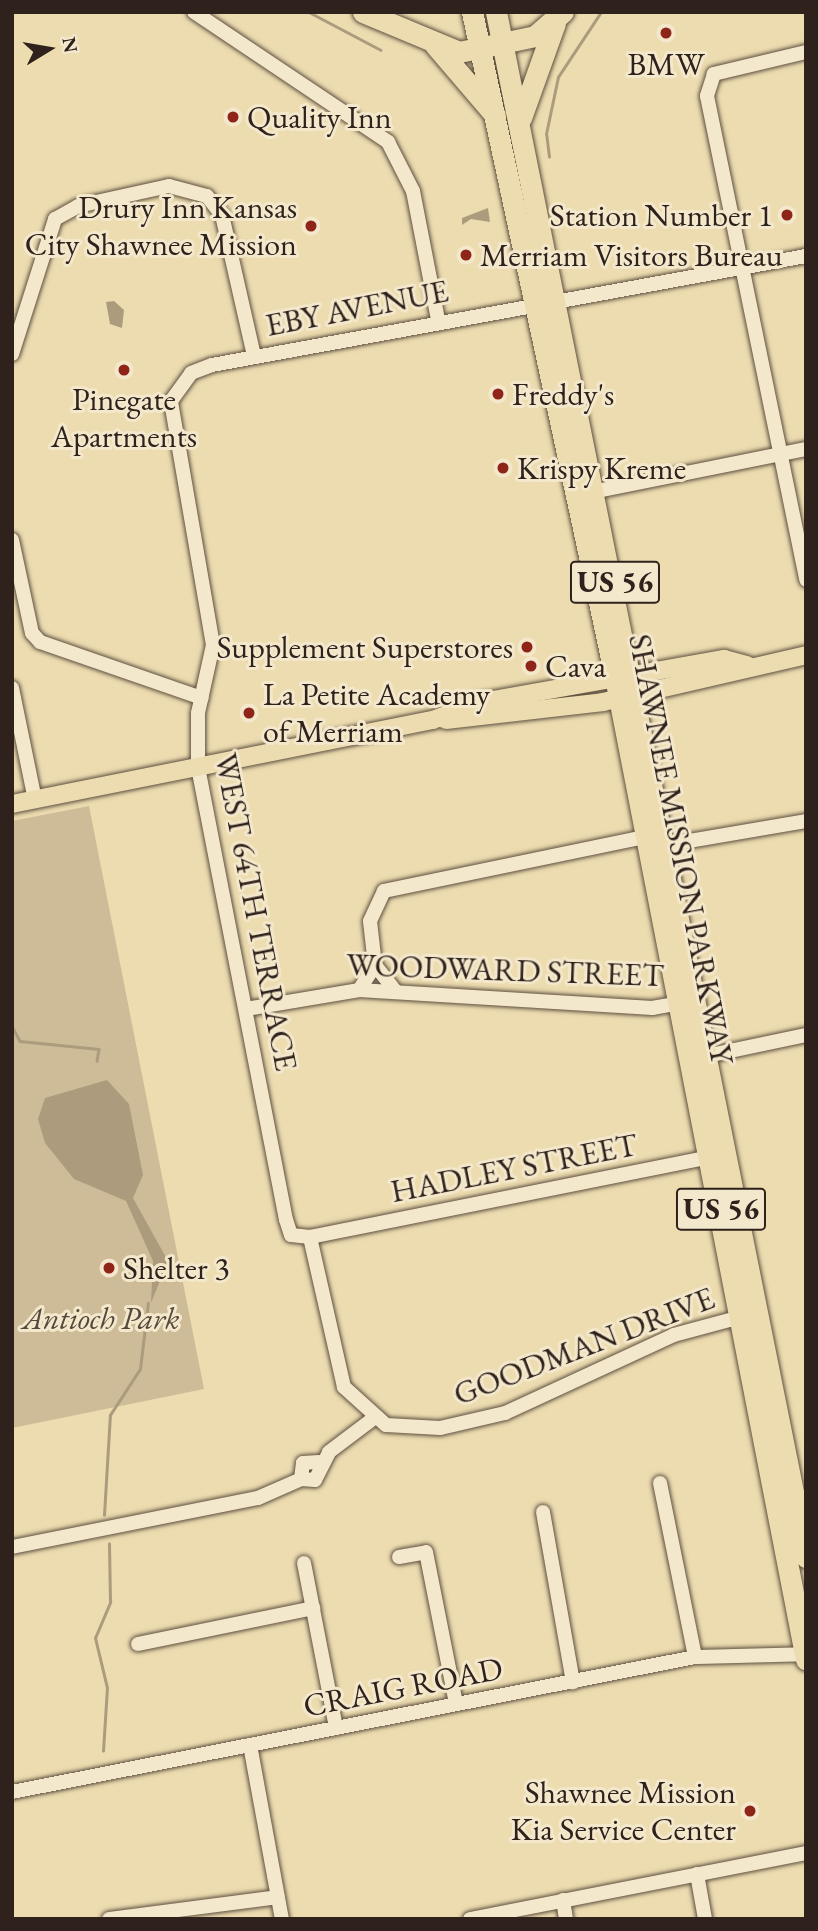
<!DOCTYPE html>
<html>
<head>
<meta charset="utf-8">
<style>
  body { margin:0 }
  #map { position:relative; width:818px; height:1931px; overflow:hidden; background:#eddcb0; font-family:"EB Garamond",serif }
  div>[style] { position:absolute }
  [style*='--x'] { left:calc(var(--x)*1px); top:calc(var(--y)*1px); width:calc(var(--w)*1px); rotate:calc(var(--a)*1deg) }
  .green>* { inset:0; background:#cdbc97 }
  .water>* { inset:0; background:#ac9c7d }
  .stream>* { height:2.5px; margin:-1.25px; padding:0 1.25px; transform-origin:1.25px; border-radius:1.25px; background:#ac9c7d }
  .roads { filter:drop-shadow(0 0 2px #5e5040) drop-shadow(0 0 2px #5e5040) }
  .minor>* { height:14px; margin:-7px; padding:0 7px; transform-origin:7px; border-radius:7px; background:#f3e8cc }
  .major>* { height:18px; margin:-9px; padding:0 9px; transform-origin:9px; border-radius:9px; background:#eddcb0 }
  .highway>* { height:21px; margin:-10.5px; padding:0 10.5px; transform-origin:10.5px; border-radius:10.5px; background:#eddcb0 }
  .dots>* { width:19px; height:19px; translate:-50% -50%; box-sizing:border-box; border:4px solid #f3e8cc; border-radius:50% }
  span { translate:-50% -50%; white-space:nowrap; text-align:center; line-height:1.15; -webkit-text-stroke:6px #f3e8cc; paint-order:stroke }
  .shield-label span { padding:2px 5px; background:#f3e8cc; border:2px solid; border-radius:5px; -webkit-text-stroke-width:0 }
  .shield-label { font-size:30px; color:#2f211b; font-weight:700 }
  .poi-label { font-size:32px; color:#2f211b }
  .left { translate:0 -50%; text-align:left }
  .right { translate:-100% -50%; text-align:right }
  .street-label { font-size:32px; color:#2f211b }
  .park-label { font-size:32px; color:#56483a; font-style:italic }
  .frame { position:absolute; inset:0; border:14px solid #2f211b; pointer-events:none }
  .north { position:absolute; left:14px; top:14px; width:70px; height:70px; -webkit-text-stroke:5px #f3e8cc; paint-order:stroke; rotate:79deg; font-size:19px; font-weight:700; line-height:28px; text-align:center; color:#2f211b }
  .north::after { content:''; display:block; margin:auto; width:24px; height:32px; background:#2f211b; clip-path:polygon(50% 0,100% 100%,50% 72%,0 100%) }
</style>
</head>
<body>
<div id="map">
  <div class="green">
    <i style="clip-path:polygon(89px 806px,204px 1389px,12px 1428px,12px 821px)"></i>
  </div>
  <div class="water">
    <i style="clip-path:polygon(488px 208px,490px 222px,471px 219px,462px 225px,462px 218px)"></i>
    <i style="clip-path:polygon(114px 301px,124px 310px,122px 328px,110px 324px,106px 302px)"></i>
    <i style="clip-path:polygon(107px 1080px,129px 1104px,143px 1175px,133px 1198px,168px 1261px,151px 1303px,153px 1261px,126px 1201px,74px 1179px,45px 1143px,38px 1119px,45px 1098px)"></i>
  </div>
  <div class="stream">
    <i style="--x:309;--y:12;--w:81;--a:27.8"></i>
    <i style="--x:549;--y:157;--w:23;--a:-97"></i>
    <i style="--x:546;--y:134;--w:58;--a:-78.1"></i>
    <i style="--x:558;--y:77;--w:78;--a:-56.5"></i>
    <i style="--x:12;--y:1026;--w:17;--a:62"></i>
    <i style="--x:20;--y:1041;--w:79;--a:5.8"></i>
    <i style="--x:99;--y:1049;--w:12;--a:99"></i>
    <i style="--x:104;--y:1515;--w:100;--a:-86.6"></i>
    <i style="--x:110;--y:1415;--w:55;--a:-56.9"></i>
    <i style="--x:140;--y:1369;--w:66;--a:-83.1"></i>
    <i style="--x:103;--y:1751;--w:63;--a:-86.4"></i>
    <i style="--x:107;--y:1688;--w:51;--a:-103.5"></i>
    <i style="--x:95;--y:1638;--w:39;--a:-67"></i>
    <i style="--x:110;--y:1602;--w:58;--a:-91"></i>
  </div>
  <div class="roads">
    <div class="minor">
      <i style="--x:194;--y:12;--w:234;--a:33.8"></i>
      <i style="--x:388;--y:142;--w:55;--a:63"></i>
      <i style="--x:413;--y:191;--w:131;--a:79"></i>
      <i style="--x:806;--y:52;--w:95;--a:166.6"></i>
      <i style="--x:714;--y:74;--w:23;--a:108"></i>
      <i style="--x:707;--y:96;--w:494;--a:78.4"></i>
      <i style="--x:12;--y:354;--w:142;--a:-72.3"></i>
      <i style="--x:55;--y:219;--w:26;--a:-29"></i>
      <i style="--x:78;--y:206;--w:93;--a:-12.4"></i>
      <i style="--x:169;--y:186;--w:39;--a:15"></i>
      <i style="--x:207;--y:196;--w:24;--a:52"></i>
      <i style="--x:222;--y:215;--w:145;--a:77.2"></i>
      <i style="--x:597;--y:491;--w:213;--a:-11.4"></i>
      <i style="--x:12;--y:540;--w:95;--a:77.9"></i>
      <i style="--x:32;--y:633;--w:12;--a:48"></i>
      <i style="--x:40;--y:642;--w:171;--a:19.1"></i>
      <i style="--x:12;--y:688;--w:114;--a:78.4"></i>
      <i style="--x:666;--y:845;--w:142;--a:-9.7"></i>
      <i style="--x:375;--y:965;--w:34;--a:52"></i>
      <i style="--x:359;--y:990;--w:30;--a:-57"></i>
      <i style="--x:375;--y:965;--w:44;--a:-96.5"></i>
      <i style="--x:370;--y:921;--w:33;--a:-65"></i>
      <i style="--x:384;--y:891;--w:267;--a:-11.7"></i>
      <i style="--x:246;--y:1009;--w:115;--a:-9.5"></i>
      <i style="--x:359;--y:990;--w:294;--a:3.5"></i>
      <i style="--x:652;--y:1008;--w:27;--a:-10"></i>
      <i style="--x:697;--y:1058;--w:111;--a:-11.9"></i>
      <i style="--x:310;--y:1237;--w:412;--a:-11.3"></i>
      <i style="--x:748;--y:1315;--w:77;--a:164.9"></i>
      <i style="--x:674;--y:1335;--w:186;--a:155.2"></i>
      <i style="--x:505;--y:1413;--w:67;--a:167"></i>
      <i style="--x:440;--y:1428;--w:54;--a:-176.8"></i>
      <i style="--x:386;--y:1425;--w:57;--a:-137.9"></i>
      <i style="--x:344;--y:1387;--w:154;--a:-102.8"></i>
      <i style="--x:310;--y:1237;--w:19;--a:-174"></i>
      <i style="--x:291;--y:1235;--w:16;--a:-108"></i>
      <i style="--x:286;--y:1220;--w:460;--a:-101"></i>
      <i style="--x:198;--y:769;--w:56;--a:-90"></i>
      <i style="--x:198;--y:713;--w:70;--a:-77.6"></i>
      <i style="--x:213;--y:645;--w:248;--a:-99.8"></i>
      <i style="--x:171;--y:401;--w:34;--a:-54"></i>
      <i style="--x:191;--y:373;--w:22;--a:-21"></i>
      <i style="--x:212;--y:365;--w:604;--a:-10.4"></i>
      <i style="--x:301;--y:1479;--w:14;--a:4"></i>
      <i style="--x:315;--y:1480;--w:31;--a:-63"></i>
      <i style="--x:329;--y:1452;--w:56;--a:-37.1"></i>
      <i style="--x:301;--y:1479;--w:16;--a:-83"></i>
      <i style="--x:303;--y:1463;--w:16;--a:-4"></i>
      <i style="--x:660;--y:1483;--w:177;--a:78.6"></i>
      <i style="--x:543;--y:1512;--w:173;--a:80"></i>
      <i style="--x:12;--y:1547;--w:251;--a:-11.3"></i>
      <i style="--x:258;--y:1498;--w:47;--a:-23.8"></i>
      <i style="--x:399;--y:1557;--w:27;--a:-10"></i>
      <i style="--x:426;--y:1552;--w:154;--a:78.8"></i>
      <i style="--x:304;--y:1563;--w:168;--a:79"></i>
      <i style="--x:138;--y:1644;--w:179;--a:-11.6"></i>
      <i style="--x:250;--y:1745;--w:177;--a:79.6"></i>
      <i style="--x:12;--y:1792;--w:696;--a:-11.18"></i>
      <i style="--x:695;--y:1657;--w:111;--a:-1.5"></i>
      <i style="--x:697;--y:1874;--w:46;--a:79.9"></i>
      <i style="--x:563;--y:1900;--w:19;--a:81"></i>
      <i style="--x:109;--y:1919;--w:170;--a:-7.4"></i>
      <i style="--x:470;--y:1919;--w:342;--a:-11.1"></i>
    </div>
    <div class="major">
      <i style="--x:446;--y:720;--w:158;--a:-6.5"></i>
      <i style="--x:603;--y:702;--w:208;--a:-13"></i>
      <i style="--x:12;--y:804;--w:429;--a:-11.3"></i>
      <i style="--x:433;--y:720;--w:46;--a:-21.6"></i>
      <i style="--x:476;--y:703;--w:252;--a:-10.1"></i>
      <i style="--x:724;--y:659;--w:24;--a:15"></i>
    </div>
    <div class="highway">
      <i style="--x:363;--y:12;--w:104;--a:22.6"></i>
      <i style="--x:459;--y:52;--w:78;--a:-11.9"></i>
      <i style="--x:535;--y:36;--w:37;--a:-41"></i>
      <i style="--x:472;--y:12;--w:680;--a:77.86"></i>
      <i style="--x:615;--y:677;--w:1001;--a:79"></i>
      <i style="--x:496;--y:12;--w:1576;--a:78.65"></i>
      <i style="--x:435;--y:45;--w:92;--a:49.4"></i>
      <i style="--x:521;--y:118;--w:101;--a:-70.3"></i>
    </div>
  </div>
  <div class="dots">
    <i style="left:666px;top:33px;background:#8f2418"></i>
    <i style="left:233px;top:117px;background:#8f2418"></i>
    <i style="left:787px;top:215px;background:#8f2418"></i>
    <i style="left:311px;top:226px;background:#8f2418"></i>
    <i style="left:466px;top:255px;background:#8f2418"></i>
    <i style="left:124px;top:370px;background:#8f2418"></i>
    <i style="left:498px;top:394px;background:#8f2418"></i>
    <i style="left:503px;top:468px;background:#8f2418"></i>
    <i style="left:527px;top:647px;background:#8f2418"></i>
    <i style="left:531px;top:666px;background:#8f2418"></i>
    <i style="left:249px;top:713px;background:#8f2418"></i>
    <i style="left:109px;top:1268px;background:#8f2418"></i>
    <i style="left:750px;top:1811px;background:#8f2418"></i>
  </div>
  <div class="shield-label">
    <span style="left:615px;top:582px">US 56</span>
    <span style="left:721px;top:1209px">US 56</span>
  </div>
  <div class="poi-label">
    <span style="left:666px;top:64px">BMW</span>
    <span class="left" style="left:247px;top:117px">Quality Inn</span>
    <span class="right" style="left:297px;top:226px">Drury Inn Kansas<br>City Shawnee Mission</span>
    <span class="right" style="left:773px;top:215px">Station Number 1</span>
    <span class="left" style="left:480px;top:255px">Merriam Visitors Bureau</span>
    <span class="left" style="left:512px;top:394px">Freddy's</span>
    <span style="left:124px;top:418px">Pinegate<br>Apartments</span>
    <span class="left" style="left:517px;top:468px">Krispy Kreme</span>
    <span class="right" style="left:513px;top:647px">Supplement Superstores</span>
    <span class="left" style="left:545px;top:666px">Cava</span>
    <span class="left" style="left:263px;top:713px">La Petite Academy<br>of Merriam</span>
    <span class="left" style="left:123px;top:1268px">Shelter 3</span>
    <span class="right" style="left:736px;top:1811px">Shawnee Mission<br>Kia Service Center</span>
  </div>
  <div class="street-label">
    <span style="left:357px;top:308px;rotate:-11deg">EBY AVENUE</span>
    <span style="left:681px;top:849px;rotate:79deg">SHAWNEE MISSION PARKWAY</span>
    <span style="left:256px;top:912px;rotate:79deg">WEST 64TH TERRACE</span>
    <span style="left:505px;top:970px;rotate:2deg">WOODWARD STREET</span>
    <span style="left:514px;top:1168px;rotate:-11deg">HADLEY STREET</span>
    <span style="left:584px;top:1346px;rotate:-21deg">GOODMAN DRIVE</span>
    <span style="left:403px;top:1687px;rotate:-11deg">CRAIG ROAD</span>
  </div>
  <div class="park-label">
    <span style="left:101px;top:1318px">Antioch Park</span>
  </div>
  <div class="frame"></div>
  <div class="north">N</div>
</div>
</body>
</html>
